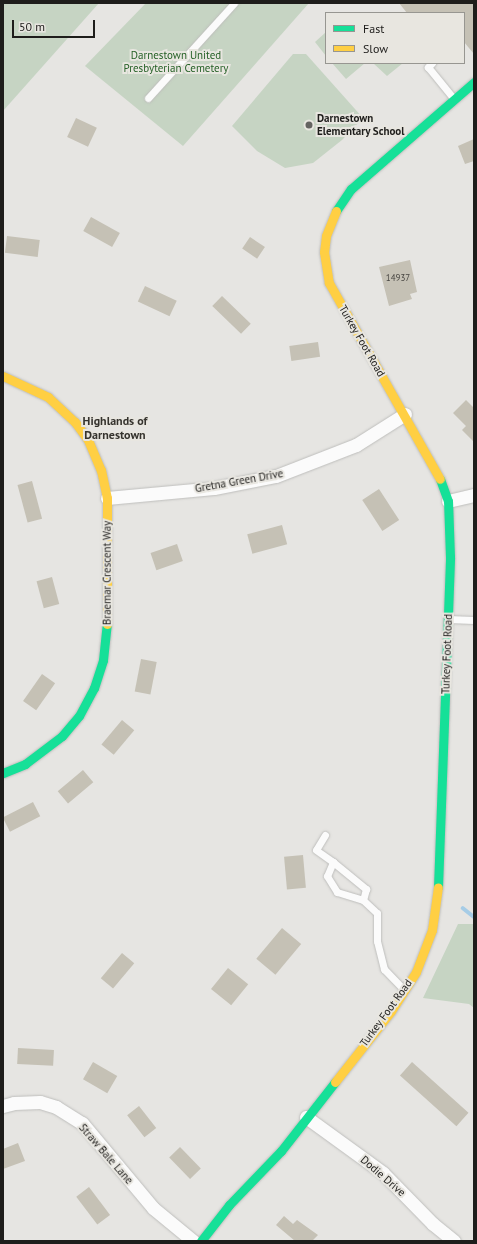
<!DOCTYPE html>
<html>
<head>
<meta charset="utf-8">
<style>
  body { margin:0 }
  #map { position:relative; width:477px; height:1244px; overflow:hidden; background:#e6e5e2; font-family:"PT Sans",sans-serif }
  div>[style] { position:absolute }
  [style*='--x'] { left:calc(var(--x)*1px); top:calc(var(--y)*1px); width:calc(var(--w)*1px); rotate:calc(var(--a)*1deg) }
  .green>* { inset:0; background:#c6d4c3 }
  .stream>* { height:3.5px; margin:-1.75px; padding:0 1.75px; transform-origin:1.75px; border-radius:1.75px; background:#a6cce6 }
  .building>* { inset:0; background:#c5c1b5; transform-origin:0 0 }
  .roads { filter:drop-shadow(0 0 1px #bebebc) drop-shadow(0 0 1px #bebebc) }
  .lane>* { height:7px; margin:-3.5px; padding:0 3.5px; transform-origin:3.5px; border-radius:3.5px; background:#fbfbfb }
  .street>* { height:13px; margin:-6.5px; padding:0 6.5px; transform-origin:6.5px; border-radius:6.5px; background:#fbfbfb }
  .fast>* { height:9px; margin:-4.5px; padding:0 4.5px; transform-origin:4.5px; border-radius:4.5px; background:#16e098 }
  .slow>* { height:9px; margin:-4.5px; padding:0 4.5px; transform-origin:4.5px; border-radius:4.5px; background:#ffcf43 }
  .dots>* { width:11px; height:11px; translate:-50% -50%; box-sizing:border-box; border:2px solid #e8e6e0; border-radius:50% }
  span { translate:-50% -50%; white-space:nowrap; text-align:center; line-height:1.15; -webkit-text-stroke:4px #e8e6e0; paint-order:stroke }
  .number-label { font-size:9px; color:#484642 }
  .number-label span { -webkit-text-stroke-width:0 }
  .park-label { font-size:11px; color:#266127 }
  .poi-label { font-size:11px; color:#1e1d1b; font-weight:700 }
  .left { translate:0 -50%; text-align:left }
  .street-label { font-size:11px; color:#1e1d1b }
  .neighbourhood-label { font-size:12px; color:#35332e; font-weight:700 }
  .frame { position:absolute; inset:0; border:4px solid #1e1d1b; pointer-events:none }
  .legend { position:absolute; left:325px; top:12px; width:140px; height:52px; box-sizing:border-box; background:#e8e6e0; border:1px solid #979691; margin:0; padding:5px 7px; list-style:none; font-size:12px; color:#1e1d1b }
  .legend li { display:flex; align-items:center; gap:8px; height:20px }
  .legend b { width:20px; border:1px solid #979691 }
  .scale { position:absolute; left:12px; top:20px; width:83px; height:18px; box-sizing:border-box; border:2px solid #1e1d1b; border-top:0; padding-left:5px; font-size:12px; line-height:14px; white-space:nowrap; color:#1e1d1b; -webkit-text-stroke:3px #e8e6e0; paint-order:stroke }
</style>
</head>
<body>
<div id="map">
  <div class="green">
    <i style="clip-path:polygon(3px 3px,99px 3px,3px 111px)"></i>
    <i style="clip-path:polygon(146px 3px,309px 3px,183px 146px,85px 66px)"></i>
    <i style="clip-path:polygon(326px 32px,326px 56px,315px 42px)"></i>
    <i style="clip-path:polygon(293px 54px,306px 54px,363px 118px,342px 140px,313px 163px,285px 168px,257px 151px,232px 126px)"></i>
    <i style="clip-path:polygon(332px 63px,365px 63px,346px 79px)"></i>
    <i style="clip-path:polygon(373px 63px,403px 63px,387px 76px)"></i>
    <i style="clip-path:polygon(458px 924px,474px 924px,474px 1008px,469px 1004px,423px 998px)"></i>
  </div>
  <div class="stream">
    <i style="--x:463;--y:908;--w:14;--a:39"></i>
  </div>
  <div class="building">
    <i style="clip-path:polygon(399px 3px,474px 3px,474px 54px,464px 42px,464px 13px,407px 13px)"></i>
    <i style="left:76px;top:118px;width:23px;height:21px;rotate:25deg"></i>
    <i style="clip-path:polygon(474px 139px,474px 161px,465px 164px,458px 146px)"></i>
    <i style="left:91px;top:217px;width:33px;height:16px;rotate:29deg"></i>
    <i style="left:7px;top:236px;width:33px;height:17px;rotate:7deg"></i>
    <i style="left:250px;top:237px;width:18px;height:14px;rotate:34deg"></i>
    <i style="clip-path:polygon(410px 260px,417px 292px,410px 294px,412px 299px,389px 306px,379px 267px)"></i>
    <i style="left:145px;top:286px;width:35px;height:17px;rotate:25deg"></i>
    <i style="left:222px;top:296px;width:40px;height:14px;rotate:44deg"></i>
    <i style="left:318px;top:342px;width:15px;height:29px;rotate:82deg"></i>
    <i style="clip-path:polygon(466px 400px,474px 408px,474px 442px,462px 430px,466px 426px,453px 413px)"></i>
    <i style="left:32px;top:481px;width:39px;height:15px;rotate:75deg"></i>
    <i style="left:379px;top:489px;width:37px;height:20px;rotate:57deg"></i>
    <i style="left:282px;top:525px;width:20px;height:36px;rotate:75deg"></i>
    <i style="left:177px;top:544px;width:18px;height:28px;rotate:71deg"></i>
    <i style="left:52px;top:577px;width:28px;height:16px;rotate:75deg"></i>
    <i style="left:141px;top:659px;width:16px;height:33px;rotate:11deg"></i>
    <i style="left:42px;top:674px;width:16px;height:33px;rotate:35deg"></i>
    <i style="left:122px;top:720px;width:16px;height:32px;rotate:40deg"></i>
    <i style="left:83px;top:770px;width:16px;height:33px;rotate:50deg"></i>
    <i style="left:33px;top:802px;width:16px;height:34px;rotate:63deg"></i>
    <i style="left:303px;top:855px;width:33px;height:19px;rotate:85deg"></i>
    <i style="left:282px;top:928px;width:25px;height:40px;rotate:40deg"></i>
    <i style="left:122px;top:953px;width:16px;height:33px;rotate:40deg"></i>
    <i style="left:228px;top:968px;width:26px;height:27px;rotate:39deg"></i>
    <i style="left:18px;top:1048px;width:36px;height:16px;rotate:3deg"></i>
    <i style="left:93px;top:1062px;width:28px;height:20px;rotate:30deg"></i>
    <i style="left:412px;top:1062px;width:76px;height:18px;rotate:42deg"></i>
    <i style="left:139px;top:1106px;width:28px;height:15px;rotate:52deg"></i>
    <i style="clip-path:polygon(18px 1143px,25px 1161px,3px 1169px,3px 1149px)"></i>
    <i style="left:180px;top:1147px;width:30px;height:15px;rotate:46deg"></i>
    <i style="left:89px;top:1187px;width:35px;height:16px;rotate:53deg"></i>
    <i style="clip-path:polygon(284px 1216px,293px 1224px,297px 1220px,318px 1235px,312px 1241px,295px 1241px,276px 1225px)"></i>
  </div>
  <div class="roads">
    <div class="lane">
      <i style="--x:432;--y:63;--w:6;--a:135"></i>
      <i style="--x:428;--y:67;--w:41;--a:50.9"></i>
      <i style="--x:148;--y:98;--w:128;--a:-47.8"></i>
      <i style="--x:448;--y:619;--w:26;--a:2"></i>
      <i style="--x:325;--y:835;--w:17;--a:121"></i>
      <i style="--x:316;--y:850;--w:21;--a:35"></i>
      <i style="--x:333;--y:862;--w:15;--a:113"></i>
      <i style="--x:327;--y:876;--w:19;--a:58"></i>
      <i style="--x:337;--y:892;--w:27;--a:17"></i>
      <i style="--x:363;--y:900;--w:19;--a:43"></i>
      <i style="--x:377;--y:913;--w:28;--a:90"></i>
      <i style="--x:377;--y:941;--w:29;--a:76"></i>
      <i style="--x:384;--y:969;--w:29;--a:46"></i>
      <i style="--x:333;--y:862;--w:43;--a:39.3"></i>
      <i style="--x:366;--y:889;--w:11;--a:105"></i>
    </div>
    <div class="street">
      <i style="--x:107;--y:498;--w:107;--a:-5.3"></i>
      <i style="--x:214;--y:488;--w:63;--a:-11"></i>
      <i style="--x:276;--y:476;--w:86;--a:-21.2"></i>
      <i style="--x:356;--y:445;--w:58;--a:-32.3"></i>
      <i style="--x:448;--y:501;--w:27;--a:-13"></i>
      <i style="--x:3;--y:1106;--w:11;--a:-15"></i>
      <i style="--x:14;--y:1103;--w:26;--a:-2"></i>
      <i style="--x:40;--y:1102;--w:17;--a:17"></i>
      <i style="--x:56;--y:1107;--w:31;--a:32"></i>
      <i style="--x:82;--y:1123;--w:111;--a:50.1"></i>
      <i style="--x:153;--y:1208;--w:52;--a:39.5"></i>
      <i style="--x:306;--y:1117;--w:95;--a:36"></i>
      <i style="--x:383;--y:1173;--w:71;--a:45.6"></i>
      <i style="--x:433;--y:1224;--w:27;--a:39"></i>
    </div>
    <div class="fast">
      <i style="--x:336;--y:211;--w:27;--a:-56"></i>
      <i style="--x:351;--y:189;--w:163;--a:-41"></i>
      <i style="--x:3;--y:773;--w:24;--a:-22"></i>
      <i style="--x:25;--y:764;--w:46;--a:-37.1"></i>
      <i style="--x:62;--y:736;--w:26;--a:-50"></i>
      <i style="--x:79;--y:716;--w:32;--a:-62"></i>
      <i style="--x:94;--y:688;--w:29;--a:-72"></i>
      <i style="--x:103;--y:660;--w:36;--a:-84"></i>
      <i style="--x:438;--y:887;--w:330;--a:-87.9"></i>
      <i style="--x:450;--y:557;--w:56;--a:-92"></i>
      <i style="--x:448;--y:501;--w:23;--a:-110"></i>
      <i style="--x:201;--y:1241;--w:46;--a:-52.1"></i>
      <i style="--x:229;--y:1205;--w:75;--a:-46.1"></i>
      <i style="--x:281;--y:1151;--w:88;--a:-52"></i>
    </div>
    <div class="slow">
      <i style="--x:336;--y:211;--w:27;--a:112"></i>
      <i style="--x:326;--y:236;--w:16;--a:97"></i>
      <i style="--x:324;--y:252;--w:31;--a:81"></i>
      <i style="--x:329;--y:283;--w:225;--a:60.5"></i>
      <i style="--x:3;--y:376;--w:50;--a:25"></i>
      <i style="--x:48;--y:397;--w:37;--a:43"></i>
      <i style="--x:75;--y:422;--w:22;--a:54"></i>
      <i style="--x:88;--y:440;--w:33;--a:67"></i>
      <i style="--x:101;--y:470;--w:29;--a:78"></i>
      <i style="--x:107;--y:498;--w:126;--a:90"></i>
      <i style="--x:335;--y:1082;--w:90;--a:-51.7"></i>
      <i style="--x:391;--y:1011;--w:46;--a:-57.3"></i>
      <i style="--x:416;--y:972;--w:45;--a:-69.1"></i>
      <i style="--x:432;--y:930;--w:43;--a:-82.1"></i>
    </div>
  </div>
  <div class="dots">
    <i style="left:309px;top:125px;background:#646361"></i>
  </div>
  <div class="number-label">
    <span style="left:398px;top:278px">14937</span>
  </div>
  <div class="park-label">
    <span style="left:176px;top:62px">Darnestown United<br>Presbyterian Cemetery</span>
  </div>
  <div class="poi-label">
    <span class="left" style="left:317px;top:125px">Darnestown<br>Elementary School</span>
  </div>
  <div class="street-label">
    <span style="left:362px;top:341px;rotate:60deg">Turkey Foot Road</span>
    <span style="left:239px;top:481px;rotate:-10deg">Gretna Green Drive</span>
    <span style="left:107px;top:573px;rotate:-90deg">Braemar Crescent Way</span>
    <span style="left:447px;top:654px;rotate:-88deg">Turkey Foot Road</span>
    <span style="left:386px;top:1013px;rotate:-54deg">Turkey Foot Road</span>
    <span style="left:106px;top:1154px;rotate:49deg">Straw Bale Lane</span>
    <span style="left:383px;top:1176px;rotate:41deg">Dodie Drive</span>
  </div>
  <div class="neighbourhood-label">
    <span style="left:115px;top:428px">Highlands of<br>Darnestown</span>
  </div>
  <div class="frame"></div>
  <ul class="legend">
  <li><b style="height:5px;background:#16e098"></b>Fast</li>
  <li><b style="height:5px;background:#ffcf43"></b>Slow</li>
  </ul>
  <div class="scale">50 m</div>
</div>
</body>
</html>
